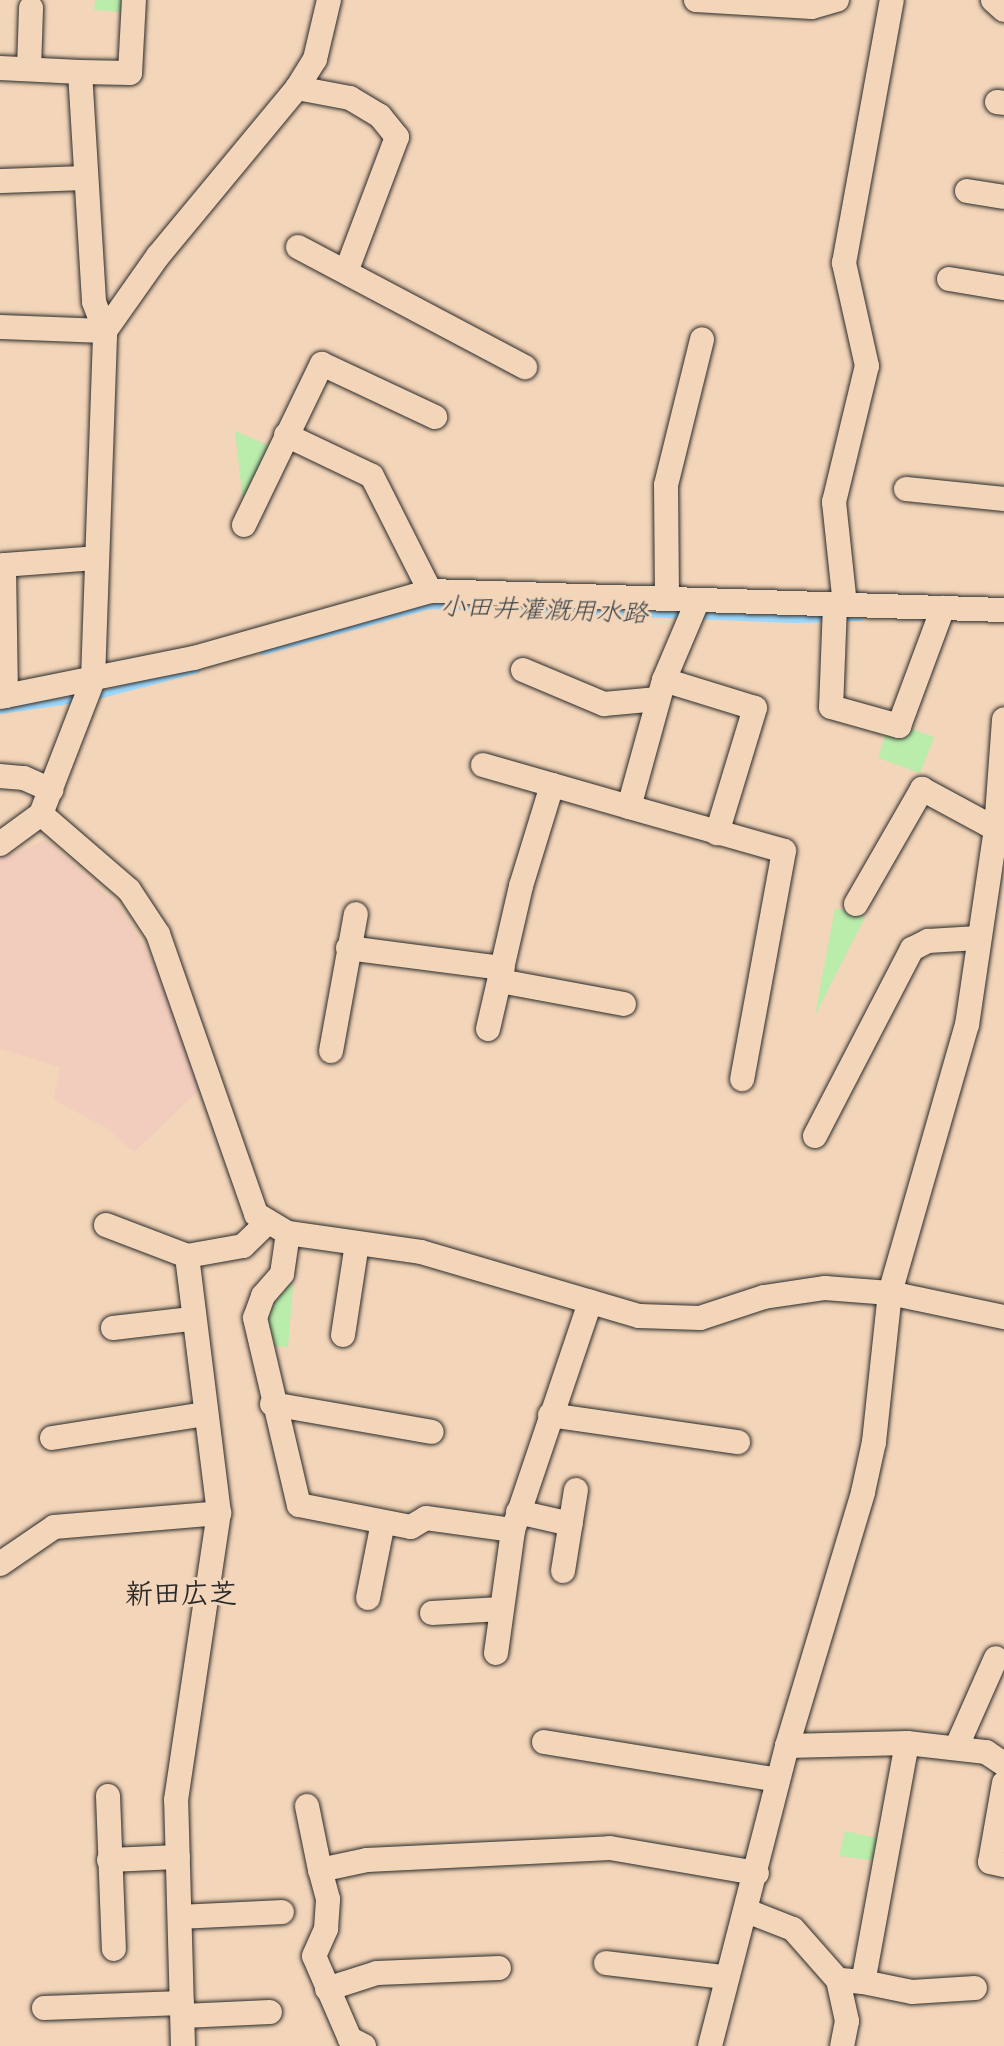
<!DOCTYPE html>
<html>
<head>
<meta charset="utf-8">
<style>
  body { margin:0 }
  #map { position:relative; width:1004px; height:2046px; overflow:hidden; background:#f3d5b9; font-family:Itim,"Klee One",sans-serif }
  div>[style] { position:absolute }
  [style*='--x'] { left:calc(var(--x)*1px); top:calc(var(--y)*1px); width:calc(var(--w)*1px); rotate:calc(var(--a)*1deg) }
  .built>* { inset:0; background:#f2ccbd }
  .green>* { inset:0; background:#baecab }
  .stream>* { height:7px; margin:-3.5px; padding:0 3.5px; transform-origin:3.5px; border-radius:3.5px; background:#9dd9fe }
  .roads { filter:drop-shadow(0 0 2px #2b2b2b) drop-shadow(0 0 2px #2b2b2b) }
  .street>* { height:24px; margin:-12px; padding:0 12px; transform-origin:12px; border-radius:12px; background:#f3d5b9 }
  span { translate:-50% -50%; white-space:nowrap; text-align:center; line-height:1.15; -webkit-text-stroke:6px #f3d5b9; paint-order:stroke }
  .water-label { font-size:26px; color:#3c454b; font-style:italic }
  .quarter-label { font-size:28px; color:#2b2b2b; font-weight:700 }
</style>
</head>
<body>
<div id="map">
  <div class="built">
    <i style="clip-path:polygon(46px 840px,120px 908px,156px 966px,203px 1087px,134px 1152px,108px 1129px,58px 1102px,54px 1097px,60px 1067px,0 1049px,0 859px)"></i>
  </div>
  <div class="green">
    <i style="clip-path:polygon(95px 0,124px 0,123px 12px,94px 10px)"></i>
    <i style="clip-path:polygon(235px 431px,270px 446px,243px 502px)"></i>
    <i style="clip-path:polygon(907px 727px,934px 737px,920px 773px,878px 758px,886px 732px,902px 738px)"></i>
    <i style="clip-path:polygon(835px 908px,865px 917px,815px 1015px)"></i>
    <i style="clip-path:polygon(288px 1284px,293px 1285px,288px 1347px,267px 1345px,268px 1311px)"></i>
    <i style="clip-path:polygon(845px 1831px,881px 1839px,877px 1861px,839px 1856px)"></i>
  </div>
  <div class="stream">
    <i style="--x:263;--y:651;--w:172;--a:-15.5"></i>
    <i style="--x:429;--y:605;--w:365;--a:2.2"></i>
    <i style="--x:794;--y:619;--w:66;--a:-1.7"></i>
    <i style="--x:93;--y:696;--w:107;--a:-14.6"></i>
    <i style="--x:0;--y:710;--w:82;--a:-8.4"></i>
  </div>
  <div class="roads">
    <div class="street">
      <i style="--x:696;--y:0;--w:116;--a:3.5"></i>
      <i style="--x:812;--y:7;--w:26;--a:-16"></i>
      <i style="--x:993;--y:0;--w:15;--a:42"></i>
      <i style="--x:0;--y:68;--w:80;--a:2.9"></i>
      <i style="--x:80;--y:72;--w:230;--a:86.5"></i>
      <i style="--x:94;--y:302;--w:31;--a:69"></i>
      <i style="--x:105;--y:331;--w:105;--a:-177.8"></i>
      <i style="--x:29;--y:69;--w:61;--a:-88.1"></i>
      <i style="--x:80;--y:72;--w:50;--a:1.1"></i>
      <i style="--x:130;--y:73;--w:73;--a:-86.9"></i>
      <i style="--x:297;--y:88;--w:54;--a:10.7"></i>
      <i style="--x:350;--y:98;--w:35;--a:31"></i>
      <i style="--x:380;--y:116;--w:27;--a:51"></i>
      <i style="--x:397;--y:137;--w:144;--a:110.7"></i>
      <i style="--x:997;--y:102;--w:7;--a:8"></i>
      <i style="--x:0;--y:181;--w:86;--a:-2"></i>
      <i style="--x:967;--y:191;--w:37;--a:9"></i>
      <i style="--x:298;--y:247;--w:257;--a:27.9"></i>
      <i style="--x:949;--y:279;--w:56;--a:9.3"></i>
      <i style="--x:286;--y:435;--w:95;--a:25.5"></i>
      <i style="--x:372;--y:476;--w:129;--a:63.2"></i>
      <i style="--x:906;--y:489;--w:99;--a:5.8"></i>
      <i style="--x:244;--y:525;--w:179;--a:-64.2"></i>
      <i style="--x:322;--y:364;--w:125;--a:25.1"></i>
      <i style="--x:667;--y:598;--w:113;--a:-90.5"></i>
      <i style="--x:666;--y:485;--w:150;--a:-76.1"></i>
      <i style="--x:835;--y:605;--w:102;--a:92.2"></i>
      <i style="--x:831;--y:707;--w:71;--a:15.6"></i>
      <i style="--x:899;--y:726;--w:126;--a:-69.6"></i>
      <i style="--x:845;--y:605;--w:104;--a:-96.1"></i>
      <i style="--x:834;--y:502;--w:140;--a:-76.4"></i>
      <i style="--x:867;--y:366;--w:106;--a:-102.6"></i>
      <i style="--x:844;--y:263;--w:267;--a:-79.7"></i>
      <i style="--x:523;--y:670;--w:88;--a:22.8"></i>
      <i style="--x:604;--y:704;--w:54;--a:-5.3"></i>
      <i style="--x:664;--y:680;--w:95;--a:17.1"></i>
      <i style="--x:755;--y:708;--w:131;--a:106.9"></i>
      <i style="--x:6;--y:696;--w:131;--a:-90.9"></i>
      <i style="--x:4;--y:565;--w:93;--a:-4.3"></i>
      <i style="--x:0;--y:697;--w:198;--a:-11.4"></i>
      <i style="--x:194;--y:658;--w:245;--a:-15.8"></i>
      <i style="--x:430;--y:591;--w:574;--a:1.9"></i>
      <i style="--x:483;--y:765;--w:152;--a:16"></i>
      <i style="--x:629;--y:807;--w:132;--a:-74.6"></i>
      <i style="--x:664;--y:680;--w:87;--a:-67"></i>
      <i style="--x:0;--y:776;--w:24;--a:5"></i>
      <i style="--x:24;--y:778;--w:30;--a:24"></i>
      <i style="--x:629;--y:807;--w:161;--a:15.8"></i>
      <i style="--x:784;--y:851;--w:232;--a:100.4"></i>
      <i style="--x:41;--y:814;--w:116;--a:40.8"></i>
      <i style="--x:129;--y:890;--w:53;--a:56.6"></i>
      <i style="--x:158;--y:934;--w:297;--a:70.7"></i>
      <i style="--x:256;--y:1214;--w:37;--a:31"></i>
      <i style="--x:288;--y:1233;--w:134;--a:8.1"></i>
      <i style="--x:421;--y:1252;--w:227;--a:16.4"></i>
      <i style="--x:639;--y:1316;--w:61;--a:1.9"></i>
      <i style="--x:700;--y:1318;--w:67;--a:-18.2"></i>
      <i style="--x:764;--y:1297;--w:62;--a:-8.4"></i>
      <i style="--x:825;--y:1288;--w:65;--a:4.4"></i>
      <i style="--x:890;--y:1293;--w:116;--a:11.9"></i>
      <i style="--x:0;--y:844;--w:51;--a:-36.2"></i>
      <i style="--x:41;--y:814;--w:144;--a:-68.8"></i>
      <i style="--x:93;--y:680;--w:349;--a:-88"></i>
      <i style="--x:105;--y:331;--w:92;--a:-54.8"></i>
      <i style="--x:158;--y:256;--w:218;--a:-50.4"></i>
      <i style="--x:297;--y:88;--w:34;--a:-58"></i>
      <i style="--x:315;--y:59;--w:61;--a:-76.7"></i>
      <i style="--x:856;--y:904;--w:133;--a:-60.1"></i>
      <i style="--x:922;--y:789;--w:84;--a:28.4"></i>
      <i style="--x:348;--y:948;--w:156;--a:7.4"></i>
      <i style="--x:500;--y:981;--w:126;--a:10.5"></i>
      <i style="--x:488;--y:1029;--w:147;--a:-77"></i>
      <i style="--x:521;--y:886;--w:106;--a:-72.9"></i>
      <i style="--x:331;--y:1051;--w:139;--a:-79.7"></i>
      <i style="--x:815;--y:1136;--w:211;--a:-62.6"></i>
      <i style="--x:912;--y:949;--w:18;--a:-27"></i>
      <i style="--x:928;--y:941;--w:50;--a:-3.4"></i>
      <i style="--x:106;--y:1225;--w:87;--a:20.9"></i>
      <i style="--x:288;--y:1233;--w:41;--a:98.3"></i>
      <i style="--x:282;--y:1274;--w:29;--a:131"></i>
      <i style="--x:263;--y:1296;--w:23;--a:110"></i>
      <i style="--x:255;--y:1318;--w:192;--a:76.8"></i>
      <i style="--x:299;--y:1505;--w:114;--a:11.1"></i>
      <i style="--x:411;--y:1527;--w:17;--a:-31"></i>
      <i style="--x:426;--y:1518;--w:88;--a:7.9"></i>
      <i style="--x:113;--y:1328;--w:79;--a:-6.6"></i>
      <i style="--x:343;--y:1335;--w:92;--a:-81.3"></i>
      <i style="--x:272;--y:1404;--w:162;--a:9.9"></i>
      <i style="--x:550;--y:1415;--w:190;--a:8.2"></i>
      <i style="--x:52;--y:1438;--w:156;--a:-8.9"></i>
      <i style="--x:518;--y:1512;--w:54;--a:12.8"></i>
      <i style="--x:0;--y:1564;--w:65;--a:-34.4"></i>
      <i style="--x:54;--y:1527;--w:166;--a:-4.8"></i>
      <i style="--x:563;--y:1571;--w:82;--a:-80.9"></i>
      <i style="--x:368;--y:1598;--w:77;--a:-78.8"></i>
      <i style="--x:432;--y:1613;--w:69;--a:-3.3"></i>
      <i style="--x:496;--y:1653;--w:124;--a:-82.1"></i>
      <i style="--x:513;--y:1530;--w:241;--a:-71.3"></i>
      <i style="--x:544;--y:1742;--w:237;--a:9.2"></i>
      <i style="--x:907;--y:1743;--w:80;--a:6.5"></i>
      <i style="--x:986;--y:1752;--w:22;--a:34"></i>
      <i style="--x:787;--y:1746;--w:120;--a:-1.4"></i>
      <i style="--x:907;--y:1743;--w:243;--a:100.4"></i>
      <i style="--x:863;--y:1982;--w:25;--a:-175"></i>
      <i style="--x:957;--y:1746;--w:96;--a:-66.1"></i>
      <i style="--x:1004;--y:1783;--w:80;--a:100"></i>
      <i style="--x:990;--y:1862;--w:14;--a:12"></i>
      <i style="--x:108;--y:1796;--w:153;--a:87.8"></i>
      <i style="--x:307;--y:1806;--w:65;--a:78.5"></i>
      <i style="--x:109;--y:1860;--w:69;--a:-2.5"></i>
      <i style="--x:747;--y:1911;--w:49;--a:21.4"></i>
      <i style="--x:793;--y:1929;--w:68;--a:48.6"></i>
      <i style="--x:838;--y:1980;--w:42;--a:77.6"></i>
      <i style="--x:847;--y:2021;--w:25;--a:101"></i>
      <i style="--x:180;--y:1917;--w:102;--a:-2.8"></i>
      <i style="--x:606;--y:1963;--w:118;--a:6.8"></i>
      <i style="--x:863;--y:1982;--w:50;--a:11.5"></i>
      <i style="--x:912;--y:1992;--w:63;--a:-3.6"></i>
      <i style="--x:327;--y:1989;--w:52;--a:-17.7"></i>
      <i style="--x:377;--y:1973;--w:122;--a:-2.3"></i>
      <i style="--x:44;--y:2008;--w:138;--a:-2.1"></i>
      <i style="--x:183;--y:2016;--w:87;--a:-2.6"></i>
      <i style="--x:183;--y:2046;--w:246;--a:-91.6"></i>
      <i style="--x:176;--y:1800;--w:290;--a:-81.5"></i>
      <i style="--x:219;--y:1513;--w:259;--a:-97.1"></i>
      <i style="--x:187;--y:1256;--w:57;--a:-10.1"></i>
      <i style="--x:243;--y:1246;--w:35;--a:-44"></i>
      <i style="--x:364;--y:2046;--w:16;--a:-153"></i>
      <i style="--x:350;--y:2039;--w:90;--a:-113.4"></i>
      <i style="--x:314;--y:1956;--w:30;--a:-66"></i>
      <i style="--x:326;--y:1929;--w:30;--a:-86"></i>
      <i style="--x:328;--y:1899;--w:30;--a:-105"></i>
      <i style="--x:320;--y:1870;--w:48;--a:-12"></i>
      <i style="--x:367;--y:1860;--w:243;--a:-2.8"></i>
      <i style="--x:610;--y:1848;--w:149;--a:9.7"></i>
      <i style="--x:710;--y:2046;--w:310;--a:-75.6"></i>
      <i style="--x:787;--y:1746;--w:265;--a:-73.3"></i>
      <i style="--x:863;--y:1492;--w:51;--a:-77.6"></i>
      <i style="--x:874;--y:1442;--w:150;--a:-83.9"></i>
      <i style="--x:890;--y:1293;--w:279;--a:-74"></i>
      <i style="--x:967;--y:1025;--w:198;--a:-81.6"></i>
      <i style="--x:996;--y:829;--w:110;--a:-85.8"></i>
    </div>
  </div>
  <div class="water-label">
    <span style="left:544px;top:610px;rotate:2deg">小田井灌漑用水路</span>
  </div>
  <div class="quarter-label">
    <span style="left:181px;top:1593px">新田広芝</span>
  </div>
</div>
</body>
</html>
